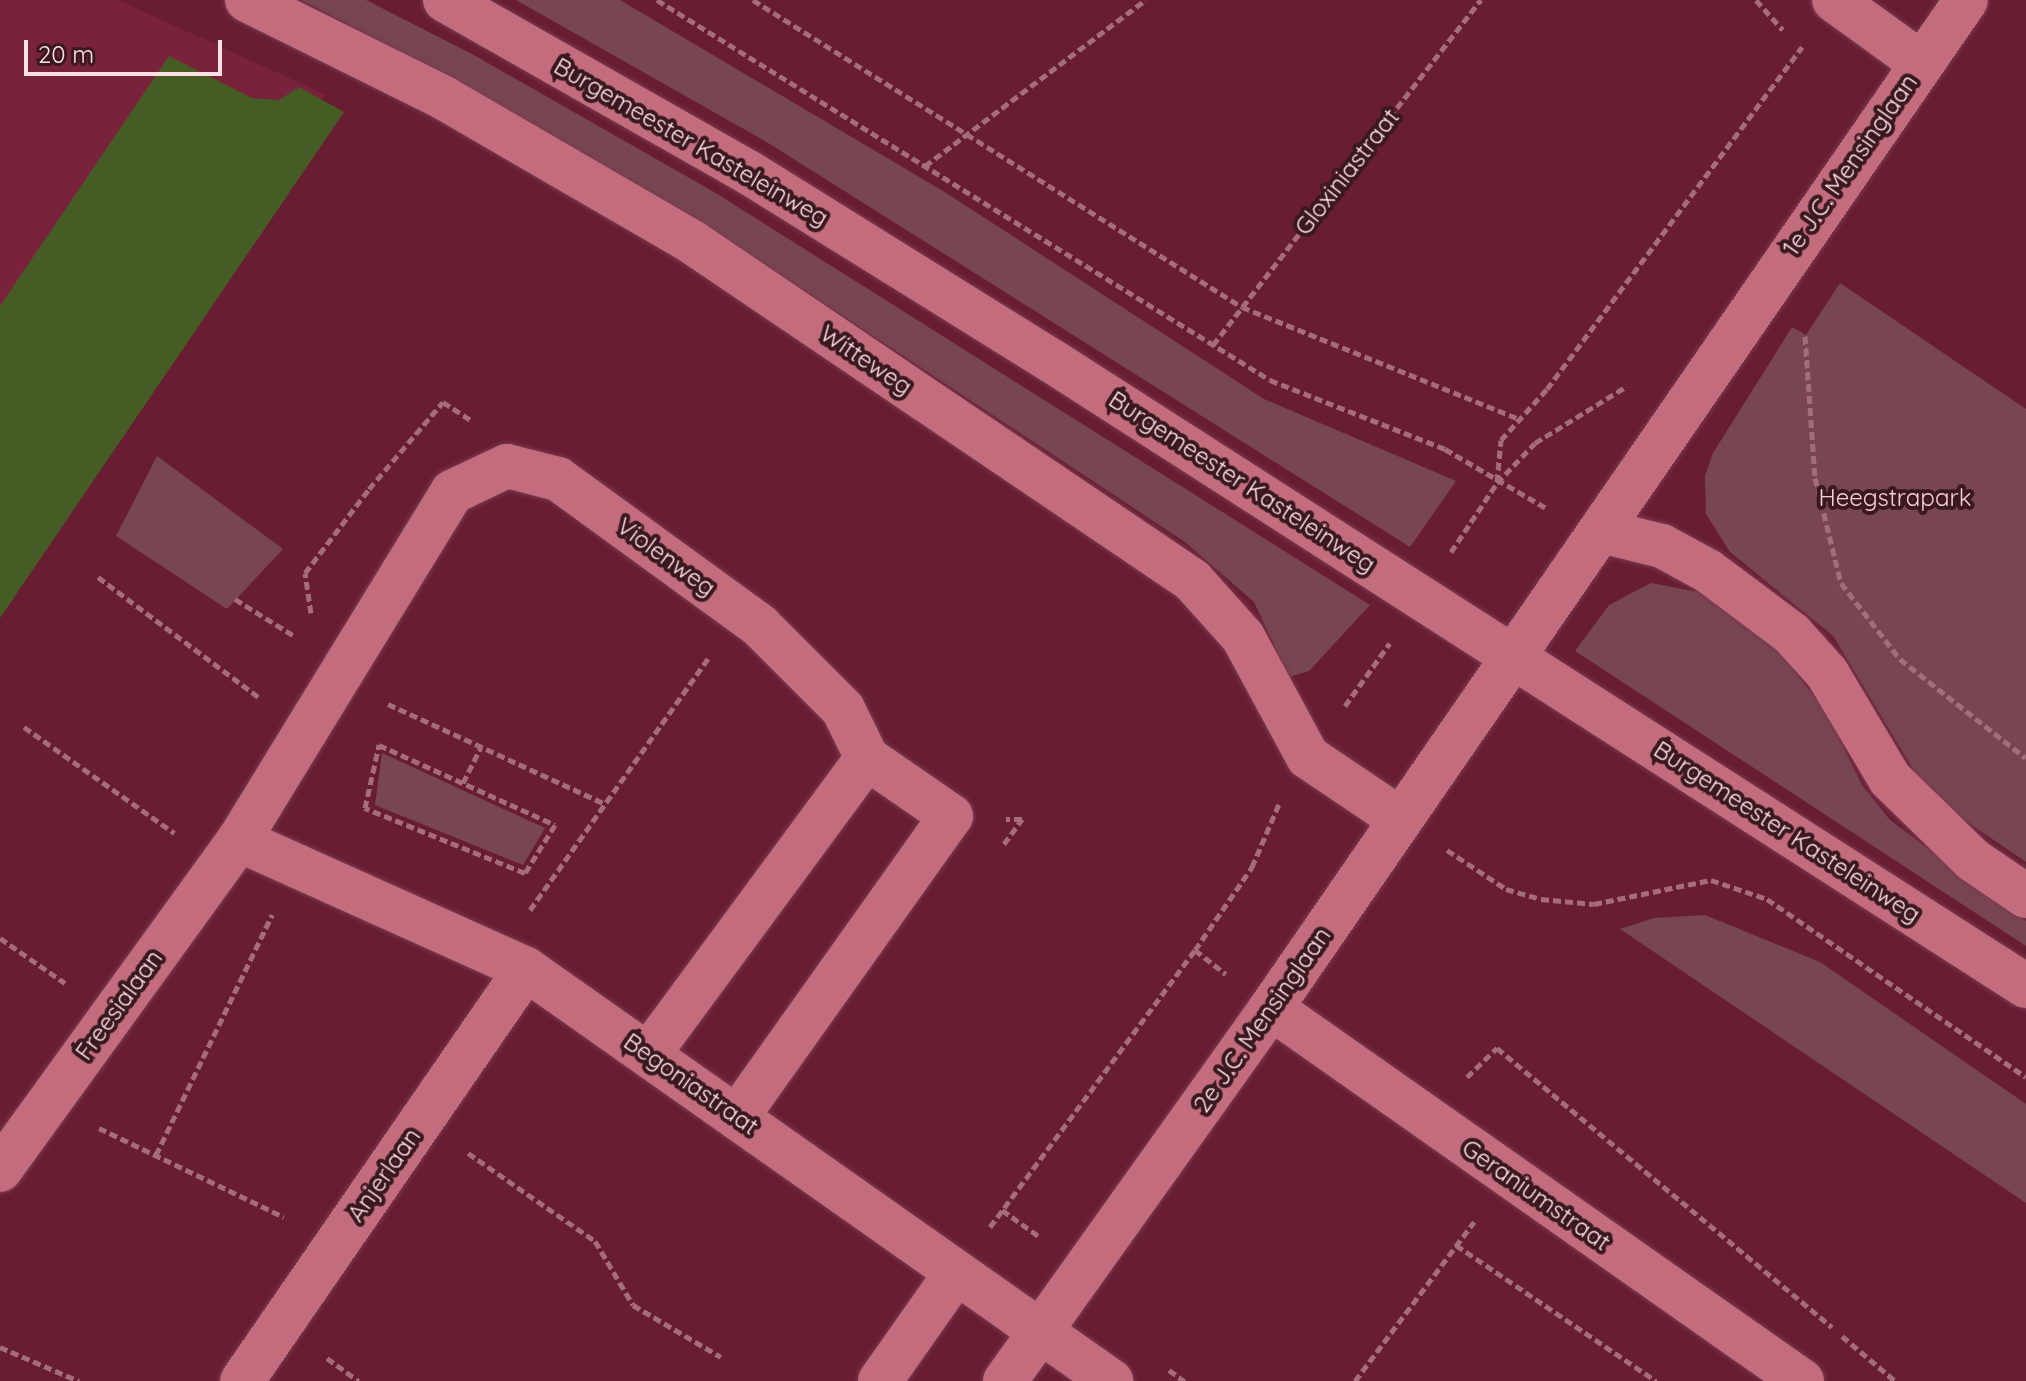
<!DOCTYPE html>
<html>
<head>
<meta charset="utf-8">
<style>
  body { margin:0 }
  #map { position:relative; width:2026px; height:1381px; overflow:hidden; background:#691d32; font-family:Quicksand,sans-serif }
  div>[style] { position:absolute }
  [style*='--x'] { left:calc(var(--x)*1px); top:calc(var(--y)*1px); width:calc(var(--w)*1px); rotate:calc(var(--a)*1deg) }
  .built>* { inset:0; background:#78233b }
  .green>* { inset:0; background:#784650 }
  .water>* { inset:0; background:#465c25 }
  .path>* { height:5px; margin-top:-2.5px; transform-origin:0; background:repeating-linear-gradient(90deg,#a56c7a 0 8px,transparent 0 12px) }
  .roads { filter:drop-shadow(0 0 2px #793a4f) drop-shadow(0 0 2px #793a4f) }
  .minor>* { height:44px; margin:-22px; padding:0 22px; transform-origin:22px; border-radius:22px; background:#c26c7e }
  span { translate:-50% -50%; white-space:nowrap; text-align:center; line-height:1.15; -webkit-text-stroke:8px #3a181f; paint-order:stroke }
  .street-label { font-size:24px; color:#fde0e4 }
  .park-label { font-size:24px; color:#f6ced4 }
  .scale { position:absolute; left:24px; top:40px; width:198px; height:36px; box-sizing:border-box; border:4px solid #fde0e4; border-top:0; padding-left:10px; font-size:24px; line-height:28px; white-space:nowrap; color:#fde0e4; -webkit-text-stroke:6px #3a181f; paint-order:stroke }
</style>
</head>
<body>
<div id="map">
  <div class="built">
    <i style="clip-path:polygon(0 0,118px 0,326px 95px,216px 221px,0 546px)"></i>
  </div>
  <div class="green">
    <i style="clip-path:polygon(301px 0,366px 0,472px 54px,714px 192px,1370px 605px,1309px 671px,1289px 677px,1254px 602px,1185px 542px,740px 248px,454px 79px)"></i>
    <i style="clip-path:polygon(516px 0,620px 0,943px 191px,1264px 399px,1456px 481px,1410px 547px,765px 141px)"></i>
    <i style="clip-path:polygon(1840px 283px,2026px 409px,2026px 862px,1951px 811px,1919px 779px,1833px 636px,1730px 552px,1706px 514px,1705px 476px,1713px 453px,1792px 327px,1806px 335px)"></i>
    <i style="clip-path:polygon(157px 456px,283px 549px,227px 609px,116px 536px)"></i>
    <i style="clip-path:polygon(1651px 583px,1704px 593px,1779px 651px,1827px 713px,1862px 785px,1890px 820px,2026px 921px,2026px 946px,1575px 651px,1609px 605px)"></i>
    <i style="clip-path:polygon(382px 753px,545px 828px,523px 865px,375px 805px)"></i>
    <i style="clip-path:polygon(1705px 915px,1820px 962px,2026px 1104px,2026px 1203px,1620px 929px,1654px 918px)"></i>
  </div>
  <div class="water">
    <i style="clip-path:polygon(169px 56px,252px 98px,279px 100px,299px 87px,344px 112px,0 618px,0 306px)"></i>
  </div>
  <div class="path">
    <i style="--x:657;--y:0;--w:721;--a:31.79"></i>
    <i style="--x:1270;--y:380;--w:188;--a:21.5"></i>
    <i style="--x:1445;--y:449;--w:117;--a:30.3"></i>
    <i style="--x:753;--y:0;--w:577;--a:32.12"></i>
    <i style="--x:1242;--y:307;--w:297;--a:22"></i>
    <i style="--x:1756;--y:0;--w:40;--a:48"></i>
    <i style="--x:925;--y:166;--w:276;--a:-37"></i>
    <i style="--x:1805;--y:336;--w:142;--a:86"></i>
    <i style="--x:1815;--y:478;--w:108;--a:76.1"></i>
    <i style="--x:1841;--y:583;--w:96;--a:52.2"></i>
    <i style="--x:1900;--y:659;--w:160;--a:38.2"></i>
    <i style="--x:1213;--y:345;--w:437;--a:-52.2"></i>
    <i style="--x:1497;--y:482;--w:42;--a:-84.6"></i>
    <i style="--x:1501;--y:440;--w:69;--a:-48"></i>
    <i style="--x:1547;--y:389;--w:427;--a:-53.3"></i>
    <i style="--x:1451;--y:552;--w:83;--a:-56.3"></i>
    <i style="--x:1497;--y:483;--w:55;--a:-46.5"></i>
    <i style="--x:1535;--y:443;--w:108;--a:-31.8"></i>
    <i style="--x:98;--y:577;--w:202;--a:36.8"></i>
    <i style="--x:235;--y:599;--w:72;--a:31.9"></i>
    <i style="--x:311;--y:613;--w:40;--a:-98.5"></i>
    <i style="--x:305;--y:573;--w:106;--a:-52.7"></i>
    <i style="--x:369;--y:489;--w:114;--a:-49.6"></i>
    <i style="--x:443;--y:402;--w:35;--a:33"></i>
    <i style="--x:388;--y:704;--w:239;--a:24.7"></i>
    <i style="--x:1345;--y:706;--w:77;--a:-54.5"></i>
    <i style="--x:24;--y:727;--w:184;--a:35.2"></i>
    <i style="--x:379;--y:745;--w:193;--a:24.4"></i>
    <i style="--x:555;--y:825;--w:57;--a:122"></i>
    <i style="--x:525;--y:873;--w:173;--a:-157.9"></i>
    <i style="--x:365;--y:808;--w:65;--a:-77.5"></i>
    <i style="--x:463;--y:783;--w:40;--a:-63.4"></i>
    <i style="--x:1004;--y:844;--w:31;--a:-54"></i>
    <i style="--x:1022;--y:819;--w:16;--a:180"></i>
    <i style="--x:1447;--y:850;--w:71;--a:33.5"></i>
    <i style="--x:1506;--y:889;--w:36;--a:16"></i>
    <i style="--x:1541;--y:899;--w:53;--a:5.4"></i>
    <i style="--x:1594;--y:904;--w:119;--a:-11.6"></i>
    <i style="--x:1711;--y:880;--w:59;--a:18.7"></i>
    <i style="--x:1767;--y:899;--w:314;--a:34.5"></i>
    <i style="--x:530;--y:910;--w:310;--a:-54.7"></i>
    <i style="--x:0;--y:938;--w:79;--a:34.7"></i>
    <i style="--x:1195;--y:950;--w:39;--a:38"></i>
    <i style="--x:1467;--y:1077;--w:42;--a:-44"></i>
    <i style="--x:1497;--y:1048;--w:436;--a:39.8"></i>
    <i style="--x:99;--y:1128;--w:205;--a:25.7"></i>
    <i style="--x:468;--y:1153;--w:155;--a:34.7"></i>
    <i style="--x:595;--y:1241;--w:74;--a:59.3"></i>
    <i style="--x:633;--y:1305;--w:102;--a:30.6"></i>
    <i style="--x:156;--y:1155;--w:267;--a:-64.2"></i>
    <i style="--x:1002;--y:1210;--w:47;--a:35.4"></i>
    <i style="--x:990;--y:1227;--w:345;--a:-53.5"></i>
    <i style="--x:1195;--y:950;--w:101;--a:-55.5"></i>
    <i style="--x:1252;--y:867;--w:69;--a:-66.8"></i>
    <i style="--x:1456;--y:1245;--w:242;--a:34.2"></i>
    <i style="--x:1842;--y:1336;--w:70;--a:40.3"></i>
    <i style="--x:0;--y:1347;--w:86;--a:23.3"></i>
    <i style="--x:327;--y:1358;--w:39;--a:36"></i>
    <i style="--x:1169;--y:1370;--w:19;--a:36"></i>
    <i style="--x:1355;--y:1381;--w:199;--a:-53.2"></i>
  </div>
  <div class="roads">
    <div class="minor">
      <i style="--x:247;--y:0;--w:220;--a:26.4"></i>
      <i style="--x:444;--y:98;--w:287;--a:30.1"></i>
      <i style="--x:692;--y:242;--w:604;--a:34.06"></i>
      <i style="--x:1192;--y:580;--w:76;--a:48.2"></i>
      <i style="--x:1243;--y:637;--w:136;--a:61.6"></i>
      <i style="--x:1308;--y:757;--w:111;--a:34"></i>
      <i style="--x:445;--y:0;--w:348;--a:29.6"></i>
      <i style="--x:748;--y:172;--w:358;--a:31.9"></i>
      <i style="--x:1052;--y:361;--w:1157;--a:32.69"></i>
      <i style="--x:1834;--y:0;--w:107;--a:35.9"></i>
      <i style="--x:1601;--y:531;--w:63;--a:13.8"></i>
      <i style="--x:1662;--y:546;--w:52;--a:28.5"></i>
      <i style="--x:1708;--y:571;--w:104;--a:36.8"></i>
      <i style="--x:1791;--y:633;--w:54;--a:48"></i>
      <i style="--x:1827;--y:673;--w:123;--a:59.3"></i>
      <i style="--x:1890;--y:779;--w:116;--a:44.3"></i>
      <i style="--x:1973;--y:860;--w:64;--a:34.2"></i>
      <i style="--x:239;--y:840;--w:315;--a:24.2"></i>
      <i style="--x:526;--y:969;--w:716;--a:35.16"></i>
      <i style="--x:1271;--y:1008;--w:649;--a:35.09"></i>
      <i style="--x:737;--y:1117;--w:369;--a:-54.6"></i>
      <i style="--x:951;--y:816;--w:102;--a:-145.4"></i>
      <i style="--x:0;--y:1170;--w:407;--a:-54.1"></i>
      <i style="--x:239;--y:840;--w:408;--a:-58.5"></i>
      <i style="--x:452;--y:492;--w:61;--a:-25.3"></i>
      <i style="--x:507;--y:466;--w:53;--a:14.3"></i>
      <i style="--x:558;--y:479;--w:250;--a:36"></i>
      <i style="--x:760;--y:626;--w:117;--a:45"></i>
      <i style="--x:843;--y:709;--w:55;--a:63.9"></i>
      <i style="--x:867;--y:758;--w:368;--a:126.4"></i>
      <i style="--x:242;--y:1381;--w:500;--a:-55.42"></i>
      <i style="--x:880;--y:1381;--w:132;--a:-54.9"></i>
      <i style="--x:1005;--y:1381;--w:458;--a:-54.5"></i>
      <i style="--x:1271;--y:1008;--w:1224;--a:-55.41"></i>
    </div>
  </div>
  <div class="street-label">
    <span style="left:691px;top:142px;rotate:30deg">Burgemeester Kasteleinweg</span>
    <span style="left:1850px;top:165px;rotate:-55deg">1e J.C. Mensinglaan</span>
    <span style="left:1347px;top:172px;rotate:-52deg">Gloxiniastraat</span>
    <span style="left:866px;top:360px;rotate:34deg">Witteweg</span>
    <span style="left:1242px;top:482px;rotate:33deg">Burgemeester Kasteleinweg</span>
    <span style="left:666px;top:557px;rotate:36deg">Violenweg</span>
    <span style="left:1787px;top:832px;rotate:33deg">Burgemeester Kasteleinweg</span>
    <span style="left:119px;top:1005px;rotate:-54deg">Freesialaan</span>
    <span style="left:1262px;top:1020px;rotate:-55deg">2e J.C. Mensinglaan</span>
    <span style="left:691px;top:1084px;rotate:35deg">Begoniastraat</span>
    <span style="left:384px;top:1175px;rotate:-55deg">Anjerlaan</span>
    <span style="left:1536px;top:1195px;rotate:35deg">Geraniumstraat</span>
  </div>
  <div class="park-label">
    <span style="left:1895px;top:498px">Heegstrapark</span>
  </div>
  <div class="scale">20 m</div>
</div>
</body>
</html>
